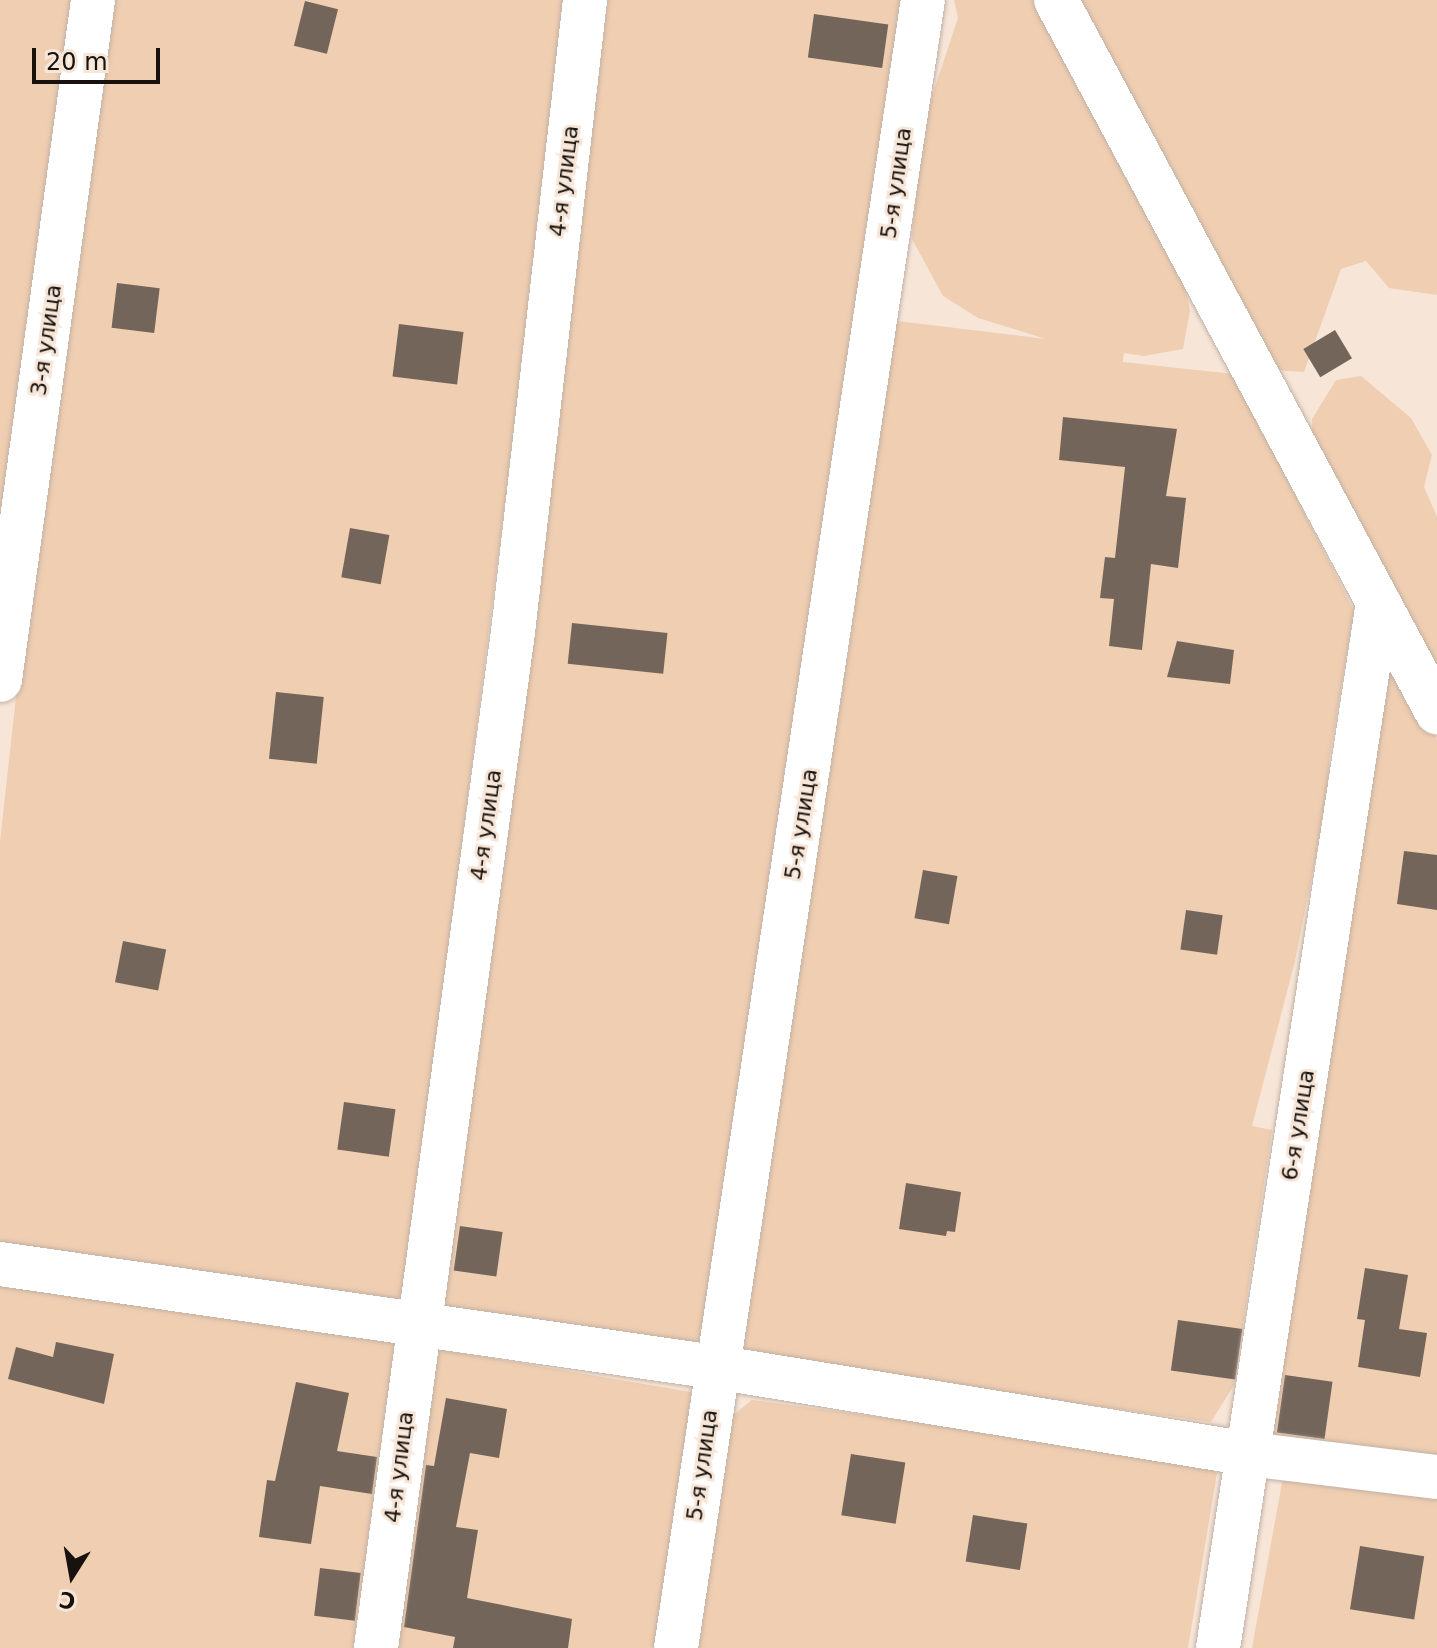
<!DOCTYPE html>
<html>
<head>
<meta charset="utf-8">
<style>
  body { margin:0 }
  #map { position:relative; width:1437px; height:1648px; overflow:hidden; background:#f7e6d8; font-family:"DejaVu Sans",sans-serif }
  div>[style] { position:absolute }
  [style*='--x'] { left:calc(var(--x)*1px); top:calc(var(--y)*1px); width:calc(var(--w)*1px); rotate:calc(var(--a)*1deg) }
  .green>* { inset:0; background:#f0ceb1 }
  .building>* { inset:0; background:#74655a; transform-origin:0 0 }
  .roads { filter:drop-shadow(0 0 2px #c1b1a4) drop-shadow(0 0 2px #c1b1a4) }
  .minor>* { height:44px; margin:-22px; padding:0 22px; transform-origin:22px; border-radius:22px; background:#fff }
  span { translate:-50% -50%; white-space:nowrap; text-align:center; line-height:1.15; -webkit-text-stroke:6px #f7e6d8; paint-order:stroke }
  .street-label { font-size:22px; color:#17120d }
  .north { position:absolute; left:32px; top:1536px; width:80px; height:80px; -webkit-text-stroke:6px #f7e6d8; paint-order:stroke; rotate:191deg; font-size:22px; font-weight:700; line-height:32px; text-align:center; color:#17120d }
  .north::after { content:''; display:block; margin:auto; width:28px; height:36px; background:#17120d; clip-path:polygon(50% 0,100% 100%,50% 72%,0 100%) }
  .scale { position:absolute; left:32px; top:48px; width:128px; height:36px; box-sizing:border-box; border:4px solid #17120d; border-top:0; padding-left:10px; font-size:24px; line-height:28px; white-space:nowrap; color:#17120d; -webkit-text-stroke:6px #f7e6d8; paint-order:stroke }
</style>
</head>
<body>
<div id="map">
  <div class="green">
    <i style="clip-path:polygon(0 0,78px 0,0 563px)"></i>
    <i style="clip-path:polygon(115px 0,568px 0,406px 1288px,394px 1306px,0 1256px,0 842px,27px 597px)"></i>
    <i style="clip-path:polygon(608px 0,910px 0,705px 1338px,690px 1350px,443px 1312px)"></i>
    <i style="clip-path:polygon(954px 0,1047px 0,1179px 257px,1190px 311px,1183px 349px,1144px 356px,1124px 353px,1123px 362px,1234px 374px,1354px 611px,1329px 759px,1328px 794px,1295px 961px,1252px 1126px,1272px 1130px,1234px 1385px,1211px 1422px,733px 1355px,851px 636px,853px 616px,843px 585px,889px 320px,1046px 339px,978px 318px,943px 296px,912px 239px,922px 126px,958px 18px)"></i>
    <i style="clip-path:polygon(1071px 0,1437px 0,1437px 295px,1389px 288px,1366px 261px,1341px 269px,1304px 372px,1261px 369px)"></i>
    <i style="clip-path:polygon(1361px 376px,1411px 418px,1432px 455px,1424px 487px,1437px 517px,1437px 684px,1313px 451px,1312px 419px,1336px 380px)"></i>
    <i style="clip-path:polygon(1384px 665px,1399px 668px,1437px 740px,1437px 1460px,1272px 1436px)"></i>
    <i style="clip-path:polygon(0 1281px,398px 1340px,353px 1648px,0 1648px)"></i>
    <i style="clip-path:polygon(432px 1348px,691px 1392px,659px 1648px,395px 1648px)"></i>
    <i style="clip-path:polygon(752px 1400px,1198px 1460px,1217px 1473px,1188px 1648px,698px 1648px,731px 1417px)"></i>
    <i style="clip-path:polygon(1284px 1472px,1437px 1492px,1437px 1648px,1252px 1648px)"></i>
  </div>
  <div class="building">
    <i style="left:305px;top:1px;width:34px;height:46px;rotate:14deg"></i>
    <i style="left:814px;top:14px;width:75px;height:44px;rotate:8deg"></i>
    <i style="left:117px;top:283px;width:43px;height:45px;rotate:7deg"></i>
    <i style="left:399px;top:324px;width:65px;height:53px;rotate:7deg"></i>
    <i style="left:1335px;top:330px;width:33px;height:37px;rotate:59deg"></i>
    <i style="clip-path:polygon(1063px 417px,1177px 429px,1166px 496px,1186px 498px,1178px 568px,1151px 564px,1142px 650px,1109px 646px,1114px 599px,1100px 598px,1105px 557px,1115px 558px,1125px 467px,1059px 460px)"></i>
    <i style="left:350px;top:528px;width:40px;height:50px;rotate:10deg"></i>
    <i style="left:572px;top:623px;width:96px;height:41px;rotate:6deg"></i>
    <i style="clip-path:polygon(1177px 641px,1234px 650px,1230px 684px,1167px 677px)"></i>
    <i style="left:276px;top:692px;width:48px;height:67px;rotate:6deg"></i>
    <i style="clip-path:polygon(1404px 851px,1437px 855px,1437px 910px,1397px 904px)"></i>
    <i style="left:923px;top:870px;width:35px;height:49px;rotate:10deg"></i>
    <i style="left:1186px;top:910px;width:37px;height:40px;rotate:8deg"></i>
    <i style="left:123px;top:941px;width:44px;height:42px;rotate:11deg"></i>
    <i style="left:344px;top:1102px;width:52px;height:48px;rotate:8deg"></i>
    <i style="clip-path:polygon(906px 1183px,961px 1192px,955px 1232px,947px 1231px,946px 1236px,899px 1229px)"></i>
    <i style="left:460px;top:1226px;width:43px;height:45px;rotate:8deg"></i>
    <i style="clip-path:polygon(1365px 1268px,1408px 1275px,1399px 1329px,1427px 1333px,1420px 1377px,1358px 1367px,1365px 1320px,1357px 1319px)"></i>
    <i style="left:1178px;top:1320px;width:65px;height:51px;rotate:8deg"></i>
    <i style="clip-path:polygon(56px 1342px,114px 1354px,104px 1404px,8px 1379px,16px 1347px,53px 1357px)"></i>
    <i style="left:1285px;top:1375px;width:48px;height:58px;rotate:8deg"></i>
    <i style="clip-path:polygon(296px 1382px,349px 1393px,337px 1451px,377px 1457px,372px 1494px,320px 1486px,311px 1544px,259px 1537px,267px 1480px,275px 1481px)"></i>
    <i style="clip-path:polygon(446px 1398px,507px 1409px,499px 1458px,470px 1453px,456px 1527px,478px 1530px,467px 1598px,572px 1619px,568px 1648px,453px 1648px,455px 1637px,404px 1627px,426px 1465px,434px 1466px)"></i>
    <i style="left:851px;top:1454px;width:55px;height:62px;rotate:9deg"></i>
    <i style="left:973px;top:1515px;width:55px;height:47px;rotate:9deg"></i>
    <i style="left:1360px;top:1546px;width:65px;height:64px;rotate:9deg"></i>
    <i style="left:320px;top:1568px;width:41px;height:48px;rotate:7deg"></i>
  </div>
  <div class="roads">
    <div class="minor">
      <i style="--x:1056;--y:0;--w:808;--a:61.85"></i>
      <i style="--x:0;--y:680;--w:686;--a:-82.21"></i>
      <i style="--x:0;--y:1264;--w:722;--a:8.2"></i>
      <i style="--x:715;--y:1367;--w:541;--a:9.25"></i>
      <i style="--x:1249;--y:1454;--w:189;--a:7"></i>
      <i style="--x:376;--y:1648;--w:1025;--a:-82.32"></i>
      <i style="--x:513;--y:632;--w:636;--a:-83.5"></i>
      <i style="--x:676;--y:1648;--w:1666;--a:-81.48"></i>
      <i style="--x:1218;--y:1648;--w:1058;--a:-81.3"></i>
    </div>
  </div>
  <div class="street-label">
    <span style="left:564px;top:181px;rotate:-83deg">4-я улица</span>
    <span style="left:896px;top:183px;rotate:-82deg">5-я улица</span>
    <span style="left:46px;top:340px;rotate:-82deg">3-я улица</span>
    <span style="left:801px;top:824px;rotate:-81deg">5-я улица</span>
    <span style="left:486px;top:825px;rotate:-82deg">4-я улица</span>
    <span style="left:1298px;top:1125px;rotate:-81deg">6-я улица</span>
    <span style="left:702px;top:1465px;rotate:-82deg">5-я улица</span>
    <span style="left:399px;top:1467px;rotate:-83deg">4-я улица</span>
  </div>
  <div class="north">С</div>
  <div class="scale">20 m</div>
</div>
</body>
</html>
